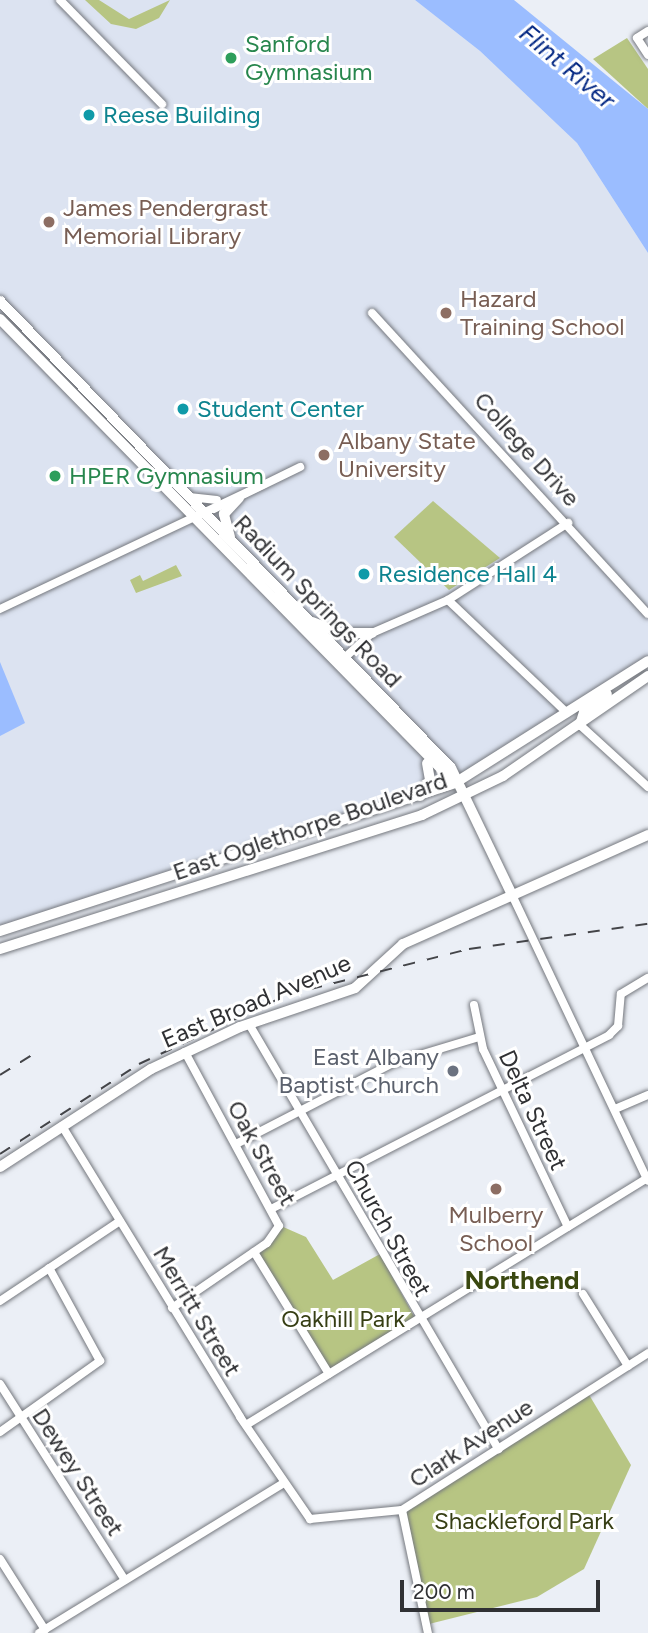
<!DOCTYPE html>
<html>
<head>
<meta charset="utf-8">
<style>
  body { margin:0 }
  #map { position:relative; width:648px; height:1633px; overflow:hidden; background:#ebeff6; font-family:Figtree,sans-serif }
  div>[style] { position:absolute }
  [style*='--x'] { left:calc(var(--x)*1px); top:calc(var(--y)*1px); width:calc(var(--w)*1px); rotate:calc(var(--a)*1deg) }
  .built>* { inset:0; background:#dce3f1 }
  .green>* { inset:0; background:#b7c583 }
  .water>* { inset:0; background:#9bbdff }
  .roads { filter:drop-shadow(0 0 2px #75787e) drop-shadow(0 0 2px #75787e) }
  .minor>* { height:8px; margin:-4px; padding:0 4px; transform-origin:4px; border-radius:4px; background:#fff }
  .major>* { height:10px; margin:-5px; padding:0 5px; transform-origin:5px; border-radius:5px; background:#fff }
  .rail>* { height:2px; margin-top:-1px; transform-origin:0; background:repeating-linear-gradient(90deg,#434448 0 12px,transparent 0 24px) }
  .dots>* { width:19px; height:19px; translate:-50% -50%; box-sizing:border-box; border:4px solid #fff; border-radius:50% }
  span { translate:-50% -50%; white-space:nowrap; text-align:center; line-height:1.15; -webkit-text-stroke:6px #fff; paint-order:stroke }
  .leisure-label { font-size:24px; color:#27864d }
  .left { translate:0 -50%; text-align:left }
  .culture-label { font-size:24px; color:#0d838f }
  .education-label { font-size:24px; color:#785e54 }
  .street-label { font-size:24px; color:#303134 }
  .worship-label { font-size:24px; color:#5b616d }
  .right { translate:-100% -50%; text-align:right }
  .park-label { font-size:24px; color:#373f15 }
  .water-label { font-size:26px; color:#052984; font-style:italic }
  .neighbourhood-label { font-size:26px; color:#3a4810; font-weight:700 }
  .scale { position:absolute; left:400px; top:1580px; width:200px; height:32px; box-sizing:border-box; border:4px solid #303134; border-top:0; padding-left:9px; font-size:21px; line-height:24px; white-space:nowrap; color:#303134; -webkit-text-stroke:5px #fff; paint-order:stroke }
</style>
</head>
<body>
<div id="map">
  <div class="built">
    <i style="clip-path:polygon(0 0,415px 0,480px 51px,577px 143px,648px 253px,648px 656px,445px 784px,0 929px)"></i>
  </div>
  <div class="green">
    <i style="clip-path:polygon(85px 0,99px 0,129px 19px,170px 0,159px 18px,136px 29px,111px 24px)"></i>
    <i style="clip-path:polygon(627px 38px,648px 69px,648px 109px,593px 59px)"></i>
    <i style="clip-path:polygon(433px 501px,500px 558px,449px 590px,394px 537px)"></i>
    <i style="clip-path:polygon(176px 565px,182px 576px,136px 593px,130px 580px,140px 575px,143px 581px)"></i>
    <i style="clip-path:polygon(281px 1226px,306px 1237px,333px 1280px,380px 1254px,416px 1320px,329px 1373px,256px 1253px)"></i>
    <i style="clip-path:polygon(588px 1393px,631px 1465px,584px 1569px,537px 1597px,425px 1625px,403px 1511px)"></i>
  </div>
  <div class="water">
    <i style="clip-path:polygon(415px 0,514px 0,648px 109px,648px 253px,577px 143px,480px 51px)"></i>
    <i style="clip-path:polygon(0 662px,25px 723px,0 736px)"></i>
  </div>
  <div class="roads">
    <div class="minor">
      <i style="--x:60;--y:0;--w:146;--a:45.6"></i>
      <i style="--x:648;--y:31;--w:13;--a:148"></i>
      <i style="--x:637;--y:38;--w:20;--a:57"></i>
      <i style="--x:372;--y:313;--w:408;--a:47.5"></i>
      <i style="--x:189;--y:497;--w:28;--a:6"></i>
      <i style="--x:214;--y:509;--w:96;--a:-26"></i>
      <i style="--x:448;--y:600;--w:164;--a:43.5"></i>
      <i style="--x:0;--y:609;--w:292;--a:-25.3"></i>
      <i style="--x:341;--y:661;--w:42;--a:-42.1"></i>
      <i style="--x:372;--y:633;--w:83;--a:-23.5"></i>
      <i style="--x:448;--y:600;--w:143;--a:-32.7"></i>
      <i style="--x:580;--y:725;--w:92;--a:42.4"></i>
      <i style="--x:513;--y:897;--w:314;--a:64.6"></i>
      <i style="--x:474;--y:1005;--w:45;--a:78.4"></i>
      <i style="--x:483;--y:1049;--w:197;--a:64.5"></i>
      <i style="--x:249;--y:1024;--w:493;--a:59.6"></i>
      <i style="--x:615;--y:1109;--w:36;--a:-23"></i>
      <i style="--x:62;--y:1126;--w:341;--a:58.5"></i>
      <i style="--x:240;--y:1417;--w:124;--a:55.5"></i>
      <i style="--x:310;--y:1519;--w:92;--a:-5.6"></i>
      <i style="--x:402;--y:1510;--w:292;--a:-32.5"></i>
      <i style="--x:236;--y:1144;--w:177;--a:-27.3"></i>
      <i style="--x:393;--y:1063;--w:90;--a:-16.8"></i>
      <i style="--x:273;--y:1208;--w:378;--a:-27.2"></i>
      <i style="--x:609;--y:1035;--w:13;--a:-45"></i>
      <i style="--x:618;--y:1026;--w:32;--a:-85"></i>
      <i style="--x:621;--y:994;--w:31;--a:-31"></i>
      <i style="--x:254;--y:1252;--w:143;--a:58.4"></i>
      <i style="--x:583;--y:1294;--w:85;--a:58"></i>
      <i style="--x:0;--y:1301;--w:144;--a:-33.7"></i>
      <i style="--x:172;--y:1308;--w:115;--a:-34.4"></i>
      <i style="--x:267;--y:1243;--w:21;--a:-55"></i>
      <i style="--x:279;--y:1226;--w:198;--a:-118.4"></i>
      <i style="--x:0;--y:1384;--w:232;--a:57.5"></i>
      <i style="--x:246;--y:1425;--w:471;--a:-31.6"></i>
      <i style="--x:0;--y:1432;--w:123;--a:-35.4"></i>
      <i style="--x:100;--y:1361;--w:106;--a:-118.7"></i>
      <i style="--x:402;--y:1510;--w:126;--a:78.1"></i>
      <i style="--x:0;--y:1559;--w:84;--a:57.6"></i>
      <i style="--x:39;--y:1633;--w:285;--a:-31.5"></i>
    </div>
    <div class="major">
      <i style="--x:0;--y:301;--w:649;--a:46"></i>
      <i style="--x:451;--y:768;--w:143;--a:64.3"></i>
      <i style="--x:0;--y:319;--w:650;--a:45.56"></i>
      <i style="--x:230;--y:537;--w:24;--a:-105"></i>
      <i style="--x:224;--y:514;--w:22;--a:-47"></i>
      <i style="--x:312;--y:622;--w:31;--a:21"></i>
      <i style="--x:341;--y:633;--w:31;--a:0"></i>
      <i style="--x:580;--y:725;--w:14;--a:-73"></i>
      <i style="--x:584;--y:712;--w:29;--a:-38"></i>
      <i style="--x:420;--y:796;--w:19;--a:-58"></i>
      <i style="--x:430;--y:780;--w:17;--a:-100"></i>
      <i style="--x:0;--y:931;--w:478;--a:-18"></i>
      <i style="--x:455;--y:783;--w:228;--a:-32.3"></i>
      <i style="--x:0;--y:949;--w:443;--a:-17.6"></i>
      <i style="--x:422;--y:815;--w:90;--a:-25.7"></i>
      <i style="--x:503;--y:776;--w:176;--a:-34.6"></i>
      <i style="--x:0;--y:1167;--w:180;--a:-33"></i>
      <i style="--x:151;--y:1069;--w:98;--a:-25.3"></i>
      <i style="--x:240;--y:1027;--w:121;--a:-18.7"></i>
      <i style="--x:355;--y:988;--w:65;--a:-42.5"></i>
      <i style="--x:403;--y:944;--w:268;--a:-24"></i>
    </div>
  </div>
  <div class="rail">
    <i style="--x:0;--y:1075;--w:36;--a:-32"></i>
    <i style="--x:0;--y:1154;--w:166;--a:-32.9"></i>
    <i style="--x:139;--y:1064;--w:163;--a:-25"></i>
    <i style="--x:287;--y:995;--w:188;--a:-14.2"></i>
    <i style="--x:469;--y:949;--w:181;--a:-8"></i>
  </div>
  <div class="dots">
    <i style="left:231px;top:58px;background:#2e9e5b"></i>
    <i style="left:89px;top:115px;background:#0f9aa8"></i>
    <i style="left:49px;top:222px;background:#8d6e63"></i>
    <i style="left:446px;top:313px;background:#8d6e63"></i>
    <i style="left:183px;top:409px;background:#0f9aa8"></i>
    <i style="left:324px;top:455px;background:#8d6e63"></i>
    <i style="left:55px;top:476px;background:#2e9e5b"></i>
    <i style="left:364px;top:574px;background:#0f9aa8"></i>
    <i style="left:453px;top:1071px;background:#6b7280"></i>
    <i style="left:496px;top:1189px;background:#8d6e63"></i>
  </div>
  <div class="leisure-label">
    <span class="left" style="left:245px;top:58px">Sanford<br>Gymnasium</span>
    <span class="left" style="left:69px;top:476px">HPER Gymnasium</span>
  </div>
  <div class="culture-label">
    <span class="left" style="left:103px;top:115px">Reese Building</span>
    <span class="left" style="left:197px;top:409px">Student Center</span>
    <span class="left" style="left:378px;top:574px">Residence Hall 4</span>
  </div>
  <div class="education-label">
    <span class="left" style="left:63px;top:222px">James Pendergrast<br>Memorial Library</span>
    <span class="left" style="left:460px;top:313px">Hazard<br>Training School</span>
    <span class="left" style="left:338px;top:455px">Albany State<br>University</span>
    <span style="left:496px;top:1229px">Mulberry<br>School</span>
  </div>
  <div class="street-label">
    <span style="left:527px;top:449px;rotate:48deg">College Drive</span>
    <span style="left:318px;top:601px;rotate:46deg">Radium Springs Road</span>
    <span style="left:310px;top:826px;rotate:-19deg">East Oglethorpe Boulevard</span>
    <span style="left:256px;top:1001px;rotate:-23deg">East Broad Avenue</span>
    <span style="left:533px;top:1110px;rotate:65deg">Delta Street</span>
    <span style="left:262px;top:1153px;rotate:61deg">Oak Street</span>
    <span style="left:388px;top:1228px;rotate:61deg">Church Street</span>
    <span style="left:197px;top:1311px;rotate:59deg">Merritt Street</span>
    <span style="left:471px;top:1443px;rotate:-33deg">Clark Avenue</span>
    <span style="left:78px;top:1472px;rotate:57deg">Dewey Street</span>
  </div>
  <div class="worship-label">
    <span class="right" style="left:439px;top:1071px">East Albany<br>Baptist Church</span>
  </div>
  <div class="park-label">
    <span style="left:343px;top:1319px">Oakhill Park</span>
    <span style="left:524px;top:1521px">Shackleford Park</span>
  </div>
  <div class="water-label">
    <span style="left:567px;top:67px;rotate:40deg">Flint River</span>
  </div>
  <div class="neighbourhood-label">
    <span style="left:522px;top:1281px">Northend</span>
  </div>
  <div class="scale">200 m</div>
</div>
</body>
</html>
